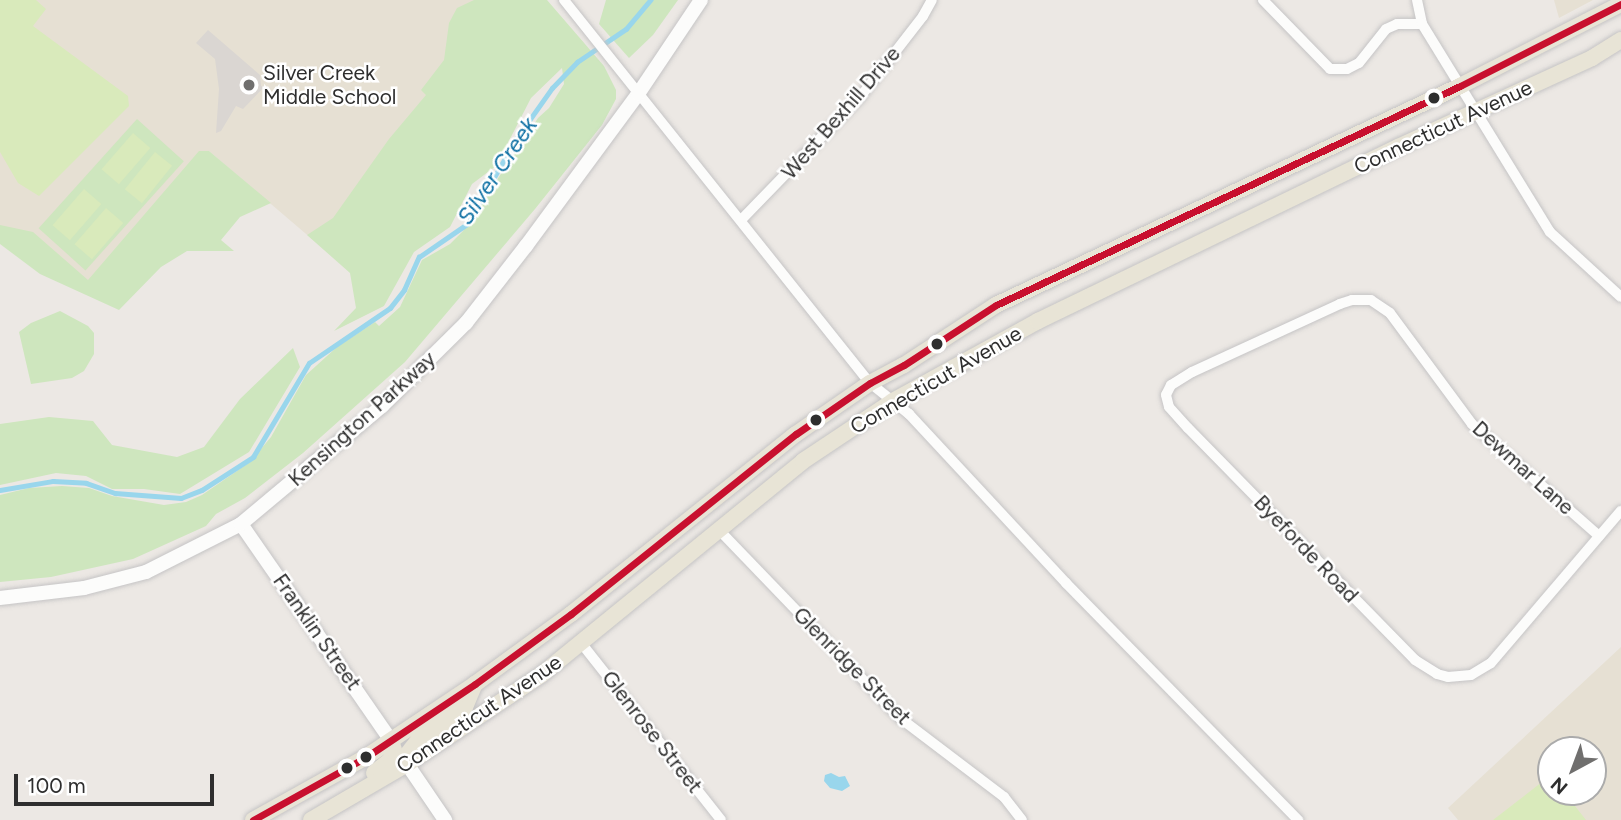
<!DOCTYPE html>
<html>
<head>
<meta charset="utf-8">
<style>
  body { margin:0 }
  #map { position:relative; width:1621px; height:820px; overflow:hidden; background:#ece8e4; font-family:Figtree,sans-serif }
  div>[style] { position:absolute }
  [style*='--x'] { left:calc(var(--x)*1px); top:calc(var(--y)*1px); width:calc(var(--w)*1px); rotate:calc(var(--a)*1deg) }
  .education>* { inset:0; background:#e6e0d3 }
  .green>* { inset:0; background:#cee6be; transform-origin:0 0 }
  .pitch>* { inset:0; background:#d9eabb; transform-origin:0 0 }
  .plaza>* { inset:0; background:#dad6d2 }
  .water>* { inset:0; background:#99d6ec }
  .stream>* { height:4.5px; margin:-2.25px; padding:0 2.25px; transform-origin:2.25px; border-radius:2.25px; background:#99d6ec }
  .roads { filter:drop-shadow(0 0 2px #c5c4c5) drop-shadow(0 0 2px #c5c4c5) }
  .street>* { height:10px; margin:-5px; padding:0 5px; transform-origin:5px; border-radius:5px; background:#fcfcfb }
  .secondary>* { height:14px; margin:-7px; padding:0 7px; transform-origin:7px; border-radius:7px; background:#fcfcfb }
  .primary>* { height:16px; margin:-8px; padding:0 8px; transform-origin:8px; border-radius:8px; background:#e8e4d6 }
  .bus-1>* { height:7px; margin:-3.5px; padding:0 3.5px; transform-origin:3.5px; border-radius:3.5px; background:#c8102e }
  .dots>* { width:19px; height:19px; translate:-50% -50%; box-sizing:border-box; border:4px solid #fff; border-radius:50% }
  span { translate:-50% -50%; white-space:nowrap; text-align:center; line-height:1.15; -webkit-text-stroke:5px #fff; paint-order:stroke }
  .poi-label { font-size:21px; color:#2e2e2e }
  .left { translate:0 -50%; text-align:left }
  .street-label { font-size:21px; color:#2e2e2e }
  .water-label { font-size:23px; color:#0d6fa3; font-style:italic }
  .north { position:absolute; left:1537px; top:736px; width:70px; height:70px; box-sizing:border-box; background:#fff; border:2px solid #ababab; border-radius:50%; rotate:221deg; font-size:19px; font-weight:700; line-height:28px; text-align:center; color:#2e2e2e }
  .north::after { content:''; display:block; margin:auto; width:24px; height:32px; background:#706f6e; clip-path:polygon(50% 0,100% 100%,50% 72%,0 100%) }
  .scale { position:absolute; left:14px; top:774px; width:200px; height:32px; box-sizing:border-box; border:4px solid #2e2e2e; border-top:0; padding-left:9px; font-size:21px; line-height:24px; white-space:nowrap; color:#2e2e2e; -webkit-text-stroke:5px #fff; paint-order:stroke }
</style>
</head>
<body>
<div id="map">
  <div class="education">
    <i style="clip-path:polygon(0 0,541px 0,333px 257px,209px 151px,89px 283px,0 234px)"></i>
    <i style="clip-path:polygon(1554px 0,1593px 0,1559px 18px)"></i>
    <i style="clip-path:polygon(evenodd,1621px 647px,1621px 820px,1458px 820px,1448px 808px,1621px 647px,1551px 750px,1593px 750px,1593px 792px,1551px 792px,1551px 750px)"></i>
  </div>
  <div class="green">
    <i style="clip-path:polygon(474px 0,547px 0,604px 66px,616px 90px,616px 99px,602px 125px,535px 209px,405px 362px,303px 453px,245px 498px,216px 514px,206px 526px,133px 559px,51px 577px,0 582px,0 495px,29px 488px,62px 486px,89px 488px,112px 496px,164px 505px,186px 502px,202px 495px,250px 462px,271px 437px,306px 375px,337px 347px,375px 322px,379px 326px,400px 307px,422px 260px,450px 244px,463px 231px,538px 118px,549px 108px,564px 84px,562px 68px,531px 98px,496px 166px,472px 184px,450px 227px,414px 252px,384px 306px,334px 331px,356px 308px,350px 273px,307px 235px,333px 218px,389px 139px,426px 95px,421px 90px,444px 60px,449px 23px,457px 8px)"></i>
    <i style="clip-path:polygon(606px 0,678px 0,653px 35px,629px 58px,599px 24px)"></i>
    <i style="left:137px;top:119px;width:63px;height:147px;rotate:42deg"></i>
    <i style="clip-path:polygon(199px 151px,209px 151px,271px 203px,240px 217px,221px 240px,234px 251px,187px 251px,161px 267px,119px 310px,40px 274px,0 244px,0 225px,33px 232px,88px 280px)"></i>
    <i style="clip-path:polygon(60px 311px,88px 326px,94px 333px,94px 354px,84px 371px,72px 378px,31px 384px,19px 332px,31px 323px)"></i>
    <i style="clip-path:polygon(293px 348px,300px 367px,249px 452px,180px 494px,144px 489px,112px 489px,86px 476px,56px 473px,0 485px,0 424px,49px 417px,93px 421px,112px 445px,177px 457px,204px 447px,240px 399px)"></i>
  </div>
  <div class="pitch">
    <i style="clip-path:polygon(0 0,36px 0,46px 9px,33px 26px,128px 96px,129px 106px,39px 196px,18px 183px,0 152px)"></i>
    <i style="left:133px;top:133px;width:23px;height:48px;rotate:41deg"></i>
    <i style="left:155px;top:152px;width:22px;height:48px;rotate:39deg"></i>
    <i style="left:84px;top:189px;width:23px;height:48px;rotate:41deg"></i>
    <i style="left:106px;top:208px;width:23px;height:48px;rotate:41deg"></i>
    <i style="clip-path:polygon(1551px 775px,1551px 792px,1564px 792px,1586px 820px,1493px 820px)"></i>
  </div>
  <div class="plaza">
    <i style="clip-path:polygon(208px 30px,260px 75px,261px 86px,264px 87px,243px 109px,236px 106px,221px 131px,216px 133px,219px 89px,215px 59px,196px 43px)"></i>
  </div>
  <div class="water">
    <i style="clip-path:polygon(831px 773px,839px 777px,845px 776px,850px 786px,842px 791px,830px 788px,824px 781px,825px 775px)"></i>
  </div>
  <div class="stream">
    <i style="--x:0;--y:490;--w:54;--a:-9.6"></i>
    <i style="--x:53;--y:481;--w:33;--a:3"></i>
    <i style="--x:86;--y:483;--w:31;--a:19"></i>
    <i style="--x:115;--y:493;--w:66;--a:4.3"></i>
    <i style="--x:181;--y:498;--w:22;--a:-21"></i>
    <i style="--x:202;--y:490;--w:61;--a:-32.9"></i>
    <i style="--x:253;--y:457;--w:109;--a:-59.2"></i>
    <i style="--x:309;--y:363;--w:98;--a:-34.2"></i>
    <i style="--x:390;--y:308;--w:23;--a:-52"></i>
    <i style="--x:404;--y:290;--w:36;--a:-66"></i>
    <i style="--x:419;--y:257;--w:58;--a:-34.5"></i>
    <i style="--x:467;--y:224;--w:98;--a:-60"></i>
    <i style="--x:516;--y:139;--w:62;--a:-54.8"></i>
    <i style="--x:552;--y:88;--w:36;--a:-46"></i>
    <i style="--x:577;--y:62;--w:59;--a:-34"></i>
    <i style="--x:626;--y:29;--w:38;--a:-50"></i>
  </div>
  <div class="roads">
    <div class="street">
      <i style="--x:564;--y:0;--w:490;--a:51.4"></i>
      <i style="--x:870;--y:383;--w:50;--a:38.5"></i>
      <i style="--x:909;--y:414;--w:231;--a:47.1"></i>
      <i style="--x:1066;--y:583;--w:332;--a:45.6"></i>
      <i style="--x:1263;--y:0;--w:96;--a:45.8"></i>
      <i style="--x:1330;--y:69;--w:17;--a:0"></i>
      <i style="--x:1347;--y:69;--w:13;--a:-27"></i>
      <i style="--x:1359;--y:63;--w:43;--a:-51.5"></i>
      <i style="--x:1386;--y:29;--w:12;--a:-24"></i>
      <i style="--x:1397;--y:24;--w:25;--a:0"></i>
      <i style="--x:1417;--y:0;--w:25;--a:78"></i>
      <i style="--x:1422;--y:24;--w:244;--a:58.4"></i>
      <i style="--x:1550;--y:232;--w:96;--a:42.5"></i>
      <i style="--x:742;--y:219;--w:171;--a:-45.9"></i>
      <i style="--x:861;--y:96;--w:101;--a:-52.2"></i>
      <i style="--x:923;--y:16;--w:18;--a:-61"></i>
      <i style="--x:720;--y:531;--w:260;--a:46.1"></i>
      <i style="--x:900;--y:718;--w:131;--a:37.2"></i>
      <i style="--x:1004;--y:797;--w:29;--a:52"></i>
      <i style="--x:1599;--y:536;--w:169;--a:-138.6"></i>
      <i style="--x:1472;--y:424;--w:138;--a:-126.5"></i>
      <i style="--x:1390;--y:313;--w:23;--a:-146"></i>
      <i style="--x:1371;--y:300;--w:19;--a:180"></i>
      <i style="--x:1352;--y:300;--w:13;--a:162"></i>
      <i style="--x:1340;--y:304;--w:163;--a:155.3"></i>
      <i style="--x:1192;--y:372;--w:25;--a:148"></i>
      <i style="--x:1171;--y:385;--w:11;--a:117"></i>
      <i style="--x:1166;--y:395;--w:12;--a:76"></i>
      <i style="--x:1169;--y:407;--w:28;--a:48"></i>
      <i style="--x:1188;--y:428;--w:325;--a:45.6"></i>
      <i style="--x:1415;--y:660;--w:26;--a:32"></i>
      <i style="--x:1437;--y:674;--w:11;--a:15"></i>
      <i style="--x:1448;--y:677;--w:23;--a:-5"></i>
      <i style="--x:1471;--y:675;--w:23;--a:-31"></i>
      <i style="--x:1491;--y:663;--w:200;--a:-49.5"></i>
      <i style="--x:582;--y:644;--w:224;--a:51.7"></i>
    </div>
    <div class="secondary">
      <i style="--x:241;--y:524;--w:264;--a:55.3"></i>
      <i style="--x:0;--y:598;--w:85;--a:-6.8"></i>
      <i style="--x:84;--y:588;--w:64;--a:-14.5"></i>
      <i style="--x:146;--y:572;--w:106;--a:-26.8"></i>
      <i style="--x:241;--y:524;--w:184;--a:-39.9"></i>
      <i style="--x:382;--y:406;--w:118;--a:-44.7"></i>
      <i style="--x:466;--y:323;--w:98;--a:-52.1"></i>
      <i style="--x:526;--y:246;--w:189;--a:-53.6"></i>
      <i style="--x:638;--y:94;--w:113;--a:-56.2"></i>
      <i style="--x:407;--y:764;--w:68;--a:55.8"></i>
    </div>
    <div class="primary">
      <i style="--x:407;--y:764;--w:7;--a:-106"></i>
      <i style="--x:405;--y:757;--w:23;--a:-52"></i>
      <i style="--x:419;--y:739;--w:56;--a:-34.8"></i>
      <i style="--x:465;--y:707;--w:25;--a:-67"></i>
      <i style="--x:374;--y:773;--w:22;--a:-39"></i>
      <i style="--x:391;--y:759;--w:9;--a:-72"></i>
      <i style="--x:394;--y:750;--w:9;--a:-108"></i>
      <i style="--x:253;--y:820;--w:129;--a:-29.1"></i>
      <i style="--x:366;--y:757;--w:131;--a:-33.8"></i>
      <i style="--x:475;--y:684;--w:119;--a:-36.1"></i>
      <i style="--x:571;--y:614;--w:288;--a:-38.7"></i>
      <i style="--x:796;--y:434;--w:90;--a:-34.6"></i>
      <i style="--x:870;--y:383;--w:38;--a:-28"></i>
      <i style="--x:904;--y:365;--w:110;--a:-33.1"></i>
      <i style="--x:996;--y:305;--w:513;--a:-25.27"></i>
      <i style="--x:1460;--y:86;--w:181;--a:-27"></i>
      <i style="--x:311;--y:820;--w:111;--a:-30.3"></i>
      <i style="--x:407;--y:764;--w:161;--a:-33.6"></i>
      <i style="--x:541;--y:675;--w:338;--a:-39.2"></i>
      <i style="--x:803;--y:461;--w:108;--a:-33.7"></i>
      <i style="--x:893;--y:401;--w:166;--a:-28.9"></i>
      <i style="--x:1038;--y:321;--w:400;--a:-25.8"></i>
      <i style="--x:1398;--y:147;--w:213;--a:-24.6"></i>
      <i style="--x:1592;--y:58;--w:34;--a:-32"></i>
    </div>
  </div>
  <div class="bus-1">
    <i style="--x:253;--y:820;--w:129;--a:-29.1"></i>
    <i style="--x:366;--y:757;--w:131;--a:-33.8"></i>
    <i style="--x:475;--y:684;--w:119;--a:-36.1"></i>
    <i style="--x:571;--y:614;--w:288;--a:-38.7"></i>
    <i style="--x:796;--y:434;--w:90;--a:-34.6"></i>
    <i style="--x:870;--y:383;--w:38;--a:-28"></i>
    <i style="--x:904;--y:365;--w:110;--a:-33.1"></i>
    <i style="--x:996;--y:305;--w:513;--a:-25.27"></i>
    <i style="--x:1460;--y:86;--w:181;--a:-27"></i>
  </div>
  <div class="dots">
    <i style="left:249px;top:85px;background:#706f6e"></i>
    <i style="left:1434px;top:98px;background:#2e2e2e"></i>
    <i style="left:937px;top:344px;background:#2e2e2e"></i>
    <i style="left:816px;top:420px;background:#2e2e2e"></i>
    <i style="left:366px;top:757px;background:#2e2e2e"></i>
    <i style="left:347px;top:768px;background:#2e2e2e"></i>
  </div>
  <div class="poi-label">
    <span class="left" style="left:263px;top:85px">Silver Creek<br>Middle School</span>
  </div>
  <div class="street-label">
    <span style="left:841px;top:113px;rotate:-49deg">West Bexhill Drive</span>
    <span style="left:1443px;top:127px;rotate:-25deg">Connecticut Avenue</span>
    <span style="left:936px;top:380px;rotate:-30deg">Connecticut Avenue</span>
    <span style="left:362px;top:419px;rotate:-42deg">Kensington Parkway</span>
    <span style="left:1523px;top:468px;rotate:42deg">Dewmar Lane</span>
    <span style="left:1306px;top:549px;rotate:46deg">Byeforde Road</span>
    <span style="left:317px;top:632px;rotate:55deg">Franklin Street</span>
    <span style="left:852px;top:666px;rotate:45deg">Glenridge Street</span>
    <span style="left:479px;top:714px;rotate:-34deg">Connecticut Avenue</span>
    <span style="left:652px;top:732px;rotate:52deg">Glenrose Street</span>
  </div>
  <div class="water-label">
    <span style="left:497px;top:171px;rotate:-56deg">Silver Creek</span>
  </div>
  <div class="north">N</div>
  <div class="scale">100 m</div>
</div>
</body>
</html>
